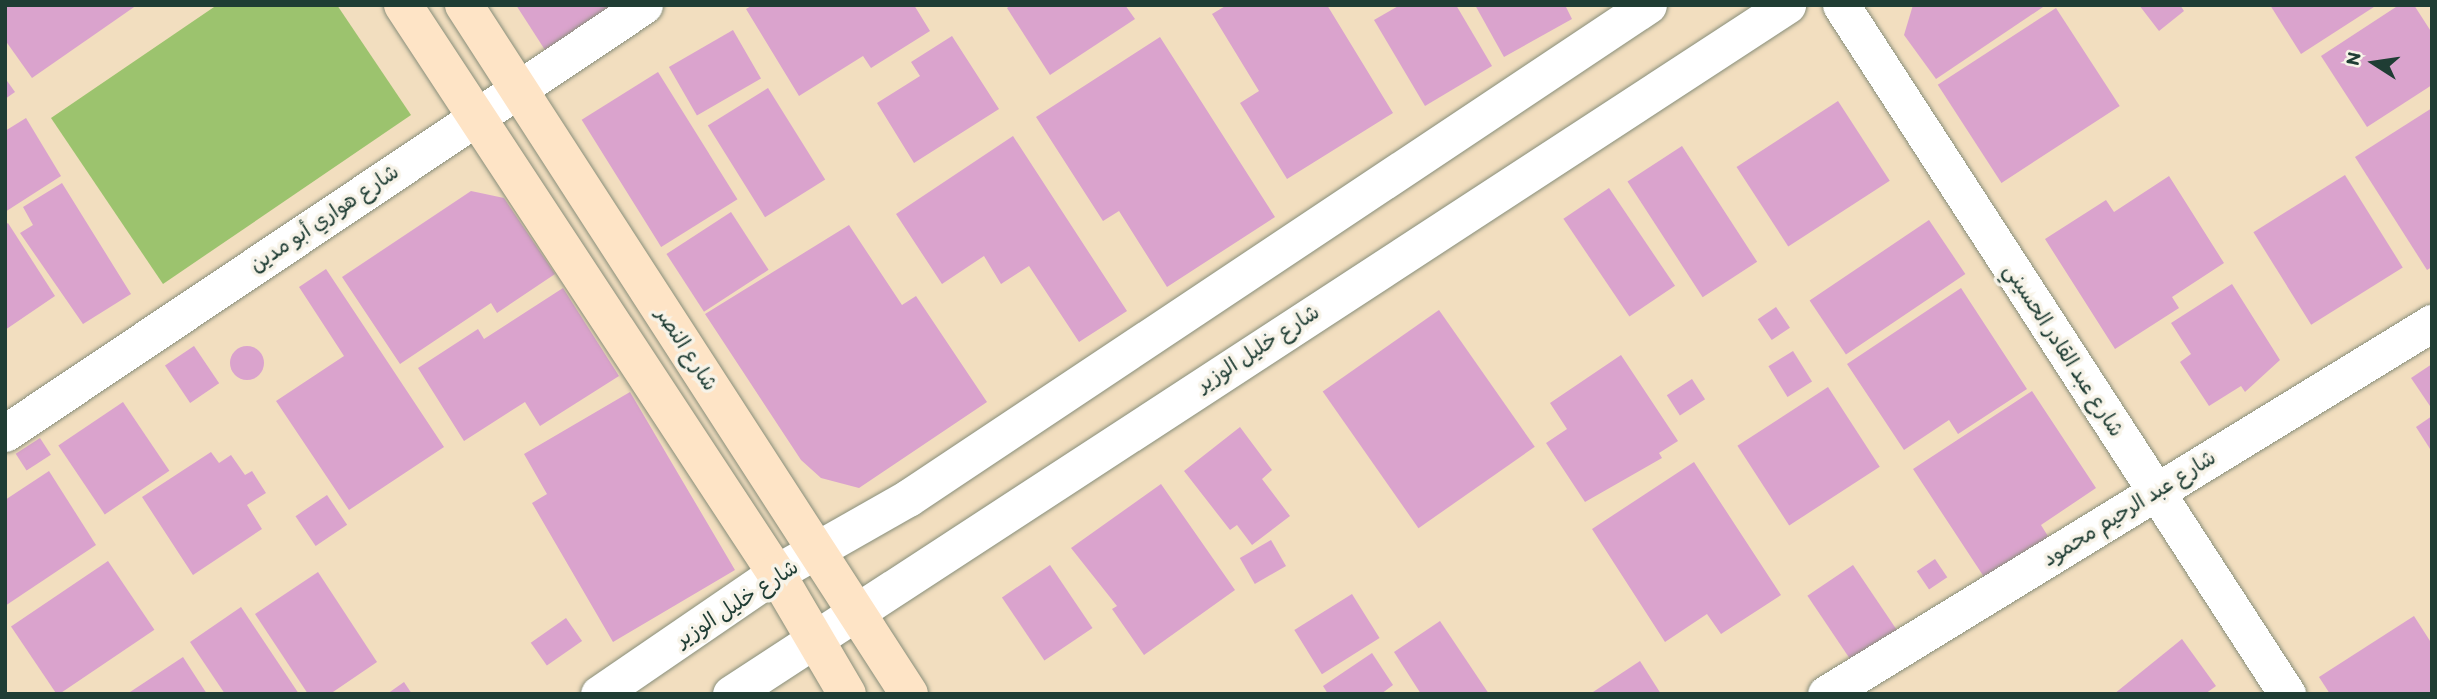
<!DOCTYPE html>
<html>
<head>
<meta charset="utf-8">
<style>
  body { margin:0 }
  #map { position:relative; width:2437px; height:699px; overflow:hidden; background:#f2debf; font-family:Itim,"Playpen Sans Arabic",sans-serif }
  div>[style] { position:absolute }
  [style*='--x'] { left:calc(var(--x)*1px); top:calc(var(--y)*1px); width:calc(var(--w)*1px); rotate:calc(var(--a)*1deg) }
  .green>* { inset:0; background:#9cc36e }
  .building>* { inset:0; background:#daa3cd; transform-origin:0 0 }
  .round { border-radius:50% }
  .roads { filter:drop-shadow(0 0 2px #888e7a) drop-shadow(0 0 2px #888e7a) }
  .street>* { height:37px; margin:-18.5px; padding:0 18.5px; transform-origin:18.5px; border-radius:18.5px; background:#fff }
  .secondary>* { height:38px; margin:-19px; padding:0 19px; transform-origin:19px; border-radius:19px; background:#fee4c6 }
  span { translate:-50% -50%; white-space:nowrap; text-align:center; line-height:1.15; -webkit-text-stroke:7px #f7f3e8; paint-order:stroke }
  .street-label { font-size:21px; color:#1f3d34 }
  .frame { position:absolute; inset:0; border:7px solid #1f3d34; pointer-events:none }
  .north { position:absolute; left:2339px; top:28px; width:70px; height:70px; -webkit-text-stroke:5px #f7f3e8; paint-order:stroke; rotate:282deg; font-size:19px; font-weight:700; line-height:28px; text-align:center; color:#1f3d34 }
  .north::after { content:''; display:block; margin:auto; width:24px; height:32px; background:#1f3d34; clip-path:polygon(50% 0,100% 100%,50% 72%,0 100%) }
</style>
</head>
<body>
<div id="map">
  <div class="green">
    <i style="clip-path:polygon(217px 5px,337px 5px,411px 115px,163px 284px,51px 118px)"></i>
  </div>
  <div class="building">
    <i style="clip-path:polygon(5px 5px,137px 5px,32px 78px,5px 40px)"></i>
    <i style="clip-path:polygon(516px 5px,612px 5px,545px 50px)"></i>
    <i style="clip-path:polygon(753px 5px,914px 5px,930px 31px,871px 68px,863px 56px,799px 96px,746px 9px)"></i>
    <i style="clip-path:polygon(1011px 5px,1125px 5px,1135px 19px,1050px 75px,1007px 8px)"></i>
    <i style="clip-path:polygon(1227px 5px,1327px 5px,1393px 113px,1287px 179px,1240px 103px,1259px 91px,1212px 14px)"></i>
    <i style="clip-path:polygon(1400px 5px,1456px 5px,1492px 66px,1425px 106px,1374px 20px)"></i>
    <i style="clip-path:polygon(1475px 5px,1565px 5px,1572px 19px,1504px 57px)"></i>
    <i style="clip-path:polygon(1913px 5px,2046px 5px,1936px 79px,1904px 35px)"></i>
    <i style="clip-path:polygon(2139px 5px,2180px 5px,2184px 11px,2159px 31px)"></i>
    <i style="clip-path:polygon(2270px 5px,2377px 5px,2301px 54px)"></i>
    <i style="clip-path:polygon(2399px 5px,2414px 5px,2432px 33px,2432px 85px,2367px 127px,2321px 56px)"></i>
    <i style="left:2056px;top:8px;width:117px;height:141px;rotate:57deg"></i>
    <i style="left:733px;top:30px;width:56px;height:74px;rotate:60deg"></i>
    <i style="clip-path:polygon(952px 36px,999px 109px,914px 163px,877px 103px,920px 76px,911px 62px)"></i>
    <i style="clip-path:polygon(1160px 37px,1275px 217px,1167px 287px,1119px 211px,1103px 221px,1036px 117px)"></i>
    <i style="left:658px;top:72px;width:150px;height:90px;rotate:58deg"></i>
    <i style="clip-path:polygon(5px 78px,15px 92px,5px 99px)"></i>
    <i style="left:768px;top:88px;width:108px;height:71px;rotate:58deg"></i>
    <i style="left:1838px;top:101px;width:95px;height:121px;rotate:57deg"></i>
    <i style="clip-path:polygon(2432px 108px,2432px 267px,2427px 270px,2355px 157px)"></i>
    <i style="clip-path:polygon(26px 118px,61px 176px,5px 212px,5px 131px)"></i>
    <i style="clip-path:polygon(1013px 136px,1127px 311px,1079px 342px,1029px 266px,1001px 284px,984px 256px,942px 284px,896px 214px)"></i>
    <i style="left:1682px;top:146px;width:138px;height:65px;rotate:57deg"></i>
    <i style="left:2345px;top:175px;width:109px;height:108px;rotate:58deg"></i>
    <i style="clip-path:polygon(2169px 176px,2224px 263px,2172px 297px,2179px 308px,2115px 349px,2045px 239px,2106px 200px,2114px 212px)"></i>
    <i style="clip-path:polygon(62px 183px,131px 294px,83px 324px,20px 233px,33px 225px,23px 207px)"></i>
    <i style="left:1609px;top:188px;width:118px;height:55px;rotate:56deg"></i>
    <i style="clip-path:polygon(471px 191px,504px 198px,555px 274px,497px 313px,491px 303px,400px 364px,342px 277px)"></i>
    <i style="left:731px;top:212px;width:69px;height:77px;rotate:57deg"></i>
    <i style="left:1929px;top:220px;width:65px;height:144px;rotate:56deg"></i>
    <i style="clip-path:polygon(8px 223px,55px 296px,5px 330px,5px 225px)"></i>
    <i style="clip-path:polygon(849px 225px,902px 305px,916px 296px,987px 402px,859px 488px,821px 478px,801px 460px,705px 314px)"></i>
    <i style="clip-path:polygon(326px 269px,444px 447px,349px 510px,276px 401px,344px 356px,299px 287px)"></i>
    <i style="clip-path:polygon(2232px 284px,2280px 360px,2245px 392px,2241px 386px,2209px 406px,2180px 362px,2191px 354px,2171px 323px)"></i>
    <i style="clip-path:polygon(563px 288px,619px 376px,540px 426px,525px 402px,464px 441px,418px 368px,478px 329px,484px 339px)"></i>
    <i style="clip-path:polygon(1961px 288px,2027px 389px,1958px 434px,1949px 420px,1904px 450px,1847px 364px)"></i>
    <i style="left:1776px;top:307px;width:25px;height:22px;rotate:56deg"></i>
    <i style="left:1439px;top:310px;width:167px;height:142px;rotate:55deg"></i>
    <i class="round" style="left:230px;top:346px;width:34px;height:34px"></i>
    <i style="left:194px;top:346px;width:45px;height:35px;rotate:56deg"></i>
    <i style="left:1793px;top:351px;width:36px;height:29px;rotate:58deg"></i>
    <i style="clip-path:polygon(1621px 355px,1678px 441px,1659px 453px,1662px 458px,1585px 502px,1546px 443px,1567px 429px,1550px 403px)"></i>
    <i style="clip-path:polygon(2432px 364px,2432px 409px,2411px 378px)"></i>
    <i style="left:1692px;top:379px;width:24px;height:30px;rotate:57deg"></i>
    <i style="left:1828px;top:387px;width:95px;height:108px;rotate:57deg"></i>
    <i style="clip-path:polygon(2032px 391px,2096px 488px,2041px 525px,2051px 541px,1988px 583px,1913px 469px)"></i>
    <i style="clip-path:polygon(630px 392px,735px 570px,613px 642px,532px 503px,547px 494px,524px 454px)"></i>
    <i style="left:123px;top:402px;width:83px;height:78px;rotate:56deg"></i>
    <i style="clip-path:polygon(2432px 416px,2432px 452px,2416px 427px)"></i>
    <i style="clip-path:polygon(1240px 427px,1272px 470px,1262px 479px,1290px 516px,1252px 545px,1237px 525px,1230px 530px,1184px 471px)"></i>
    <i style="left:40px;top:438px;width:20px;height:29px;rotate:57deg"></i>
    <i style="clip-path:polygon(211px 452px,219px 463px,231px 455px,245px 475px,252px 471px,266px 493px,247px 505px,262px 529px,193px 575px,142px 497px)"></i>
    <i style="clip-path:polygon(1694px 462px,1781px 595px,1721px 634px,1707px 614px,1665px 642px,1592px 529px)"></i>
    <i style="clip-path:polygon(49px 471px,96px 545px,5px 606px,5px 500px)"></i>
    <i style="clip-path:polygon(1161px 484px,1235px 590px,1144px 655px,1112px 609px,1117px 606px,1071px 548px)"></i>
    <i style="left:327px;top:495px;width:36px;height:38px;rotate:56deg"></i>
    <i style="left:1271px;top:540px;width:30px;height:36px;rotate:60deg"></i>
    <i style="left:1935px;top:559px;width:22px;height:22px;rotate:56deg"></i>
    <i style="left:108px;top:561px;width:83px;height:117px;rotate:56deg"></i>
    <i style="left:1050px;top:565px;width:76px;height:58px;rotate:56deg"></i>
    <i style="left:1853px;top:565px;width:79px;height:55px;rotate:56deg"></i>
    <i style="clip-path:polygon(318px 572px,377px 662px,330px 694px,308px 694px,255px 614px)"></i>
    <i style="left:1352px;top:594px;width:52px;height:68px;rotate:58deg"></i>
    <i style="clip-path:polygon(241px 607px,299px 694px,225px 694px,190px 642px)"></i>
    <i style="clip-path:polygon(2414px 616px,2432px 644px,2432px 694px,2330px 694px,2319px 677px)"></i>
    <i style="left:566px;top:618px;width:28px;height:43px;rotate:55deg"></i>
    <i style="clip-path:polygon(1440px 621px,1489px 694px,1421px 694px,1394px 652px)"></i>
    <i style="clip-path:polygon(2182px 639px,2216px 686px,2205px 694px,2114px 694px)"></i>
    <i style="clip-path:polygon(1372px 653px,1393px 685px,1381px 694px,1328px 694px,1323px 686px)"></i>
    <i style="clip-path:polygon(183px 657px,207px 694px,127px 694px)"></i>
    <i style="clip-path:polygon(1640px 661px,1661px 694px,1590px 694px)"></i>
    <i style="clip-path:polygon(404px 682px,412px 694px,387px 694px)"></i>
  </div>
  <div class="roads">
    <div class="street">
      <i style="--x:1841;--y:5;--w:821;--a:57.08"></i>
      <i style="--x:5;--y:433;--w:769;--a:-33.81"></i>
      <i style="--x:599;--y:694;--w:214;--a:-34.4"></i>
      <i style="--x:776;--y:573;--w:152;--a:-29.6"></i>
      <i style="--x:908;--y:498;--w:889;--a:-33.67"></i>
      <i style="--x:731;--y:694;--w:1261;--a:-33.12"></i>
      <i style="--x:1826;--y:694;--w:711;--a:-31.48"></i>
    </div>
    <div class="secondary">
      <i style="--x:403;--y:5;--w:680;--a:56.71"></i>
      <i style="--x:776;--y:573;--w:140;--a:59.6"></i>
      <i style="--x:464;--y:5;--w:820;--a:57.14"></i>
    </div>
  </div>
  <div class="street-label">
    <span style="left:324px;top:218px;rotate:-34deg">شارع هواري أبو مدين</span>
    <span style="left:1258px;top:348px;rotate:-33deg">شارع خليل الوزير</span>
    <span style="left:687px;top:349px;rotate:57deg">شارع النصر</span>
    <span style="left:2064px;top:350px;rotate:57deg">شارع عبد القادر الحسيني</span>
    <span style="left:2129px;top:508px;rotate:-32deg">شارع عبد الرحيم محمود</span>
    <span style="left:737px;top:603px;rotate:-33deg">شارع خليل الوزير</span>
  </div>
  <div class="frame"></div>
  <div class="north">N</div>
</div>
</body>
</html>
